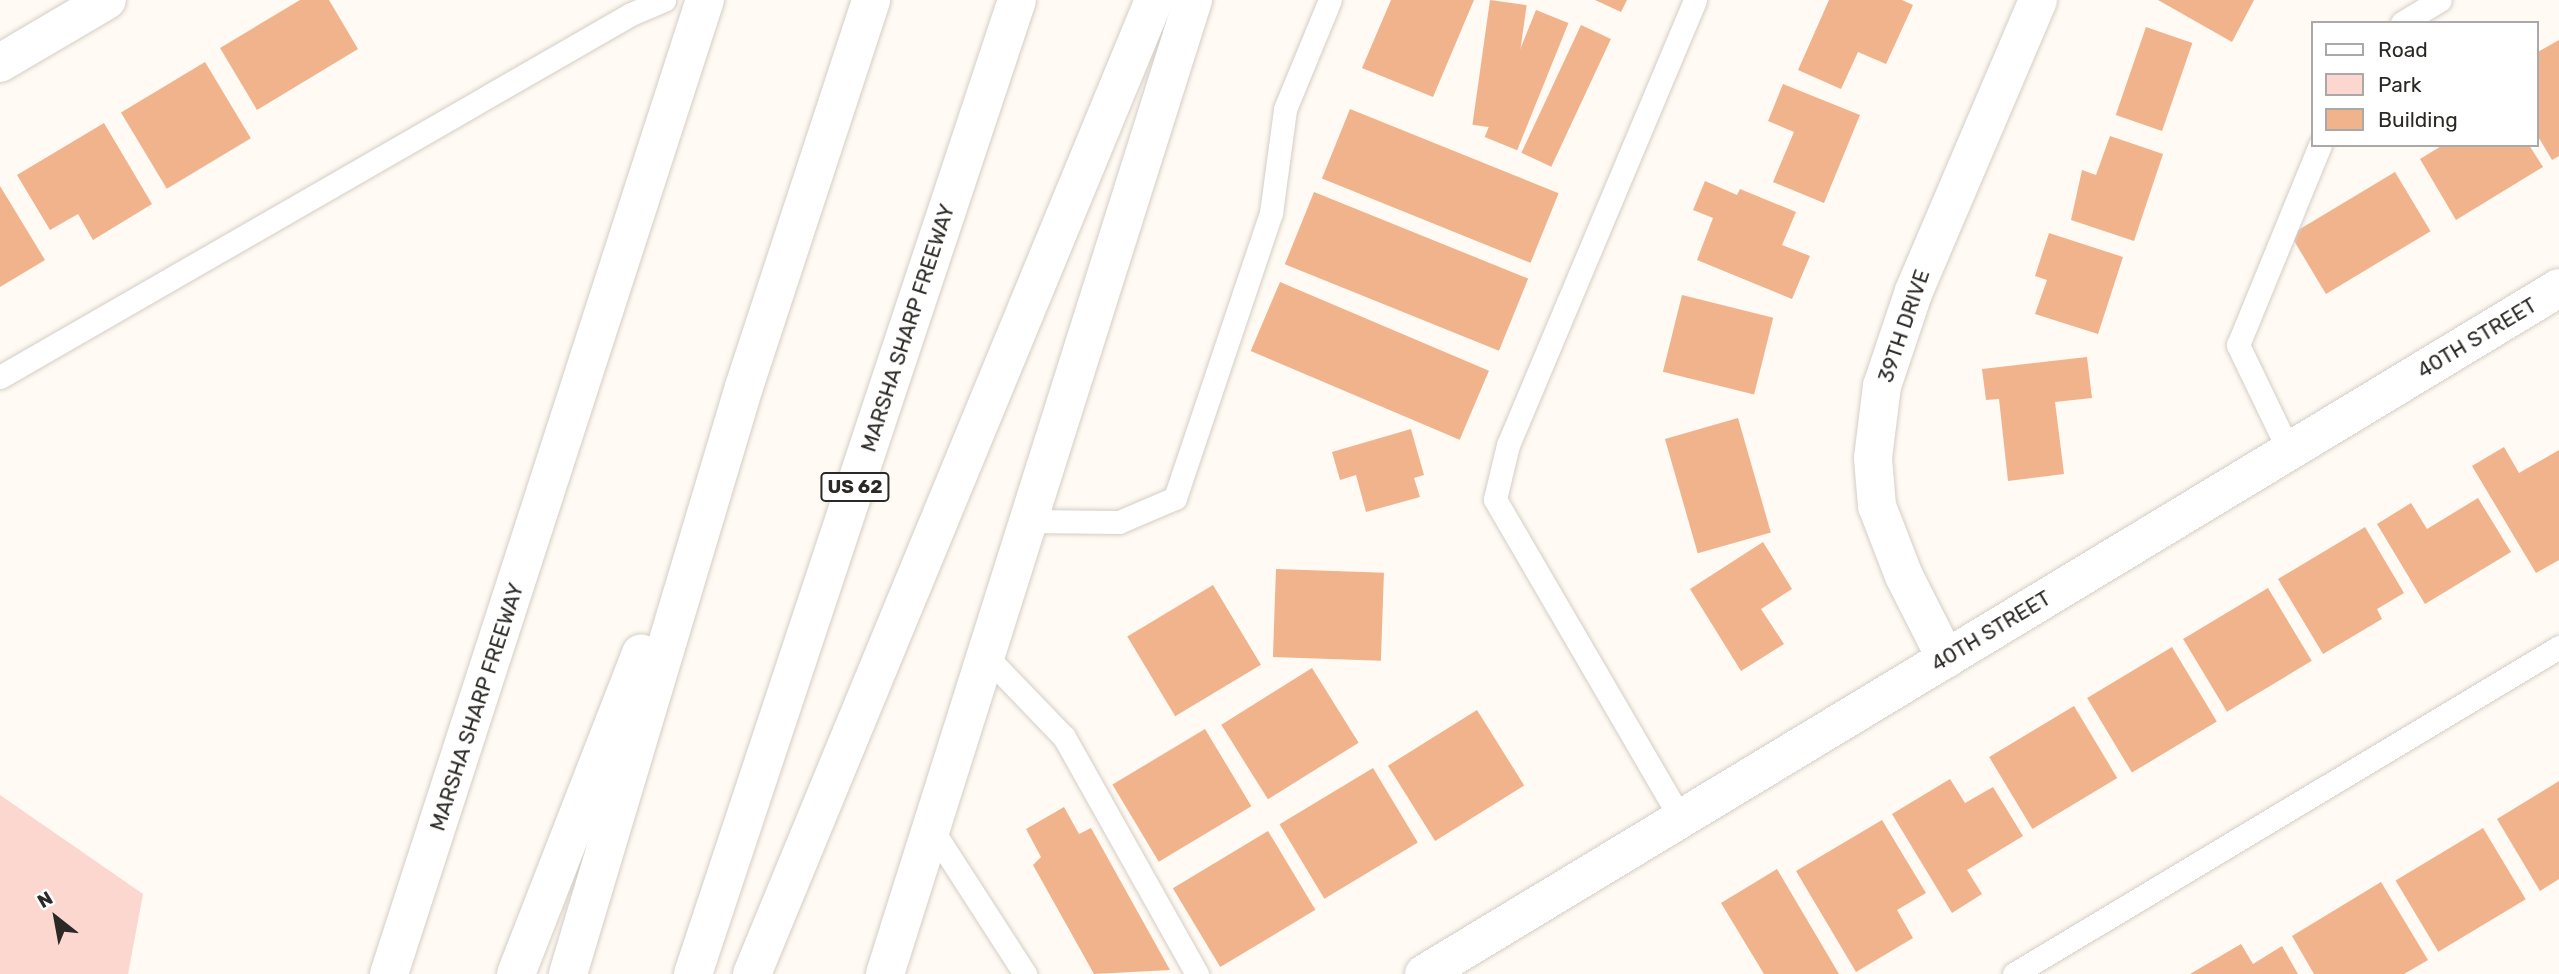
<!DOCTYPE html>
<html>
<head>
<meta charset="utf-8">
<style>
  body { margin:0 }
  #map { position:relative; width:2559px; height:974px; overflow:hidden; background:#fffaf3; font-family:Rubik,sans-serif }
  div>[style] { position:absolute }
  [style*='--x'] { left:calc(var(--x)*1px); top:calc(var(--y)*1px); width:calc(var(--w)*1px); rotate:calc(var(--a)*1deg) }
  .green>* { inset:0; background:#fbd7d0 }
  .building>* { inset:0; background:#f1b38c; transform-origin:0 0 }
  .roads { filter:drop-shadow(0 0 2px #d4cec6) drop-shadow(0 0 2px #d4cec6) }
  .lane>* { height:23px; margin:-11.5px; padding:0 11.5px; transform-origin:11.5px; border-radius:11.5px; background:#fff }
  .street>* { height:38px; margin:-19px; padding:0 19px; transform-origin:19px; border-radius:19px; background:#fff }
  .secondary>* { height:38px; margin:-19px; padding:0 19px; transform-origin:19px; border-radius:19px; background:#fff }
  .highway>* { height:38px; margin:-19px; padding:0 19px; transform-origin:19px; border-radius:19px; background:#fff }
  span { translate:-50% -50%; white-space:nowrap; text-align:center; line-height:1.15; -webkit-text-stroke:6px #fff; paint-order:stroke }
  .shield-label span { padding:2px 5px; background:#fff; border:2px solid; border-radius:5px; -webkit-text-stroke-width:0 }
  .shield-label { font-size:19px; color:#2b2926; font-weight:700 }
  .street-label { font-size:21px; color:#2b2926 }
  .legend { position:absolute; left:2311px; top:21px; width:228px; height:126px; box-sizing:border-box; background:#fff; border:2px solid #aaa9a8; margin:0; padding:9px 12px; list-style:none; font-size:21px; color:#2b2926 }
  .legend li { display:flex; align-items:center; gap:14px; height:35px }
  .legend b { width:35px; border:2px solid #aaa9a8 }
  .north { position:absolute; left:21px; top:883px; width:70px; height:70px; -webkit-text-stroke:5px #fff; paint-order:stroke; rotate:329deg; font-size:19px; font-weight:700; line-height:28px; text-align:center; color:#2b2926 }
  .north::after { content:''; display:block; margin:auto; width:24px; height:32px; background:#2b2926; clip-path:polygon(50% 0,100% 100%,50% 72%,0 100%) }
</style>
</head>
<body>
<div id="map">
  <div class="green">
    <i style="clip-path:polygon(0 795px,143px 894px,128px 974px,0 974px)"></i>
  </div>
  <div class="building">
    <i style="clip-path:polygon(300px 0,329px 0,358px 49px,257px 110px,220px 48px)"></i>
    <i style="clip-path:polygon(1391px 0,1474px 0,1433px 97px,1362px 68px)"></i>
    <i style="left:1490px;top:0;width:37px;height:126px;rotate:8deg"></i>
    <i style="clip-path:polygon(1595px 0,1627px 0,1621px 12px)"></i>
    <i style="clip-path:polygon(1829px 0,1902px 0,1913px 5px,1886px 64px,1858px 52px,1841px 89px,1798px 70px)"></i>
    <i style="clip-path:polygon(2158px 0,2254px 0,2232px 42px)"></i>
    <i style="left:1536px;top:10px;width:35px;height:137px;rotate:22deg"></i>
    <i style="left:1581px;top:25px;width:33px;height:141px;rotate:25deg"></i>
    <i style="left:2146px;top:27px;width:49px;height:93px;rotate:19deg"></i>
    <i style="clip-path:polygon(2559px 40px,2559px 156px,2552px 160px,2536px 133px,2536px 53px)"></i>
    <i style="left:205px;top:62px;width:89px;height:98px;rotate:59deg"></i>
    <i style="clip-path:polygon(1783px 84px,1860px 115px,1824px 203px,1773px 182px,1794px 132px,1768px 121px)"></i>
    <i style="left:1350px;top:109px;width:225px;height:75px;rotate:22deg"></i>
    <i style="clip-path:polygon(104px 123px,152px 204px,93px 240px,78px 214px,50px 230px,17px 175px)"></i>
    <i style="clip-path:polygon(2110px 136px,2163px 154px,2134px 241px,2071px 220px,2082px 170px,2096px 175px)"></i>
    <i style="clip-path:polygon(2443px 145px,2529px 145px,2543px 167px,2456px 220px,2420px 159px)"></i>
    <i style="left:2395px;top:172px;width:69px;height:122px;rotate:59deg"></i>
    <i style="clip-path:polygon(1705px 181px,1737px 195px,1740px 189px,1796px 212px,1782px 245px,1810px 256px,1792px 299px,1697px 260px,1713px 218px,1693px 210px)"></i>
    <i style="clip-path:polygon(0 186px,45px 260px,0 287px)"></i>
    <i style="left:1314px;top:192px;width:231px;height:78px;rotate:22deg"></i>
    <i style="clip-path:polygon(2049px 233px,2123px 257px,2098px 334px,2035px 314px,2047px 280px,2035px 276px)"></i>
    <i style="left:1280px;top:282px;width:227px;height:75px;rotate:23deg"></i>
    <i style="left:1682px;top:295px;width:94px;height:79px;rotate:14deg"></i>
    <i style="clip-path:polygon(2087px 357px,2092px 398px,2055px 402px,2064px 474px,2008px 481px,1999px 399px,1986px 400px,1982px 369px)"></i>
    <i style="left:1738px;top:418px;width:119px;height:76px;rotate:74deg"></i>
    <i style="clip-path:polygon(1411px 429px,1424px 475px,1414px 478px,1420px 497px,1366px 512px,1356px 475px,1340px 480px,1332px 452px)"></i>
    <i style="clip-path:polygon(2504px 447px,2519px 473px,2559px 450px,2559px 560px,2536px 573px,2472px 466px)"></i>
    <i style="clip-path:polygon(2478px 498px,2511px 552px,2425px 604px,2377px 524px,2411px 503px,2427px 529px)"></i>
    <i style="clip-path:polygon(2365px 527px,2404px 593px,2377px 609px,2382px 619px,2323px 654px,2278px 579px)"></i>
    <i style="clip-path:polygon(1763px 542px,1792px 589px,1761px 609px,1784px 644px,1741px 671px,1690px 589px)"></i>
    <i style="left:1276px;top:569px;width:108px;height:88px;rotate:2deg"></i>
    <i style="left:1213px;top:585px;width:93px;height:100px;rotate:59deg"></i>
    <i style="left:2268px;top:588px;width:85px;height:99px;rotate:59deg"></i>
    <i style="left:2172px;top:647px;width:87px;height:99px;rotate:59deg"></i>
    <i style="left:1312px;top:668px;width:88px;height:107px;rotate:58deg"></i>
    <i style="left:2074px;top:706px;width:84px;height:99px;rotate:59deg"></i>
    <i style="left:1477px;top:710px;width:89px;height:105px;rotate:58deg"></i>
    <i style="left:1205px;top:729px;width:90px;height:108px;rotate:59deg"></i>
    <i style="left:1373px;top:768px;width:87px;height:109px;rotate:59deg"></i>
    <i style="clip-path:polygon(1950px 779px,1965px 803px,1993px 787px,2023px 836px,1967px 870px,1982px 894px,1952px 913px,1892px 814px)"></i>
    <i style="clip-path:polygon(2559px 781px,2559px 879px,2540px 891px,2497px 819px)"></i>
    <i style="clip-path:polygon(1064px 807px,1079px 834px,1091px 828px,1170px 970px,1094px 974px,1033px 865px,1041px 857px,1026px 829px)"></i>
    <i style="clip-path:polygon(1882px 820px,1926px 893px,1897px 910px,1913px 938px,1856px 972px,1796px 871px)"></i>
    <i style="left:2483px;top:828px;width:83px;height:102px;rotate:59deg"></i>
    <i style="left:1268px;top:831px;width:92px;height:111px;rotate:59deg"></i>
    <i style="clip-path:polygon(1777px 869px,1839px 974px,1764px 974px,1721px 903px)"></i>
    <i style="clip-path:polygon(2381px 882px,2428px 960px,2404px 974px,2314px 974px,2292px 936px)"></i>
    <i style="clip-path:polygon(2241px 944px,2253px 964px,2282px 946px,2298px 974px,2190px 974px)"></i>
  </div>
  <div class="roads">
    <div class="lane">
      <i style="--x:2402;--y:23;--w:44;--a:-31.2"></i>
      <i style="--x:0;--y:377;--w:728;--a:-29.91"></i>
      <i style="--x:631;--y:14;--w:36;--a:-23"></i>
      <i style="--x:2289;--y:451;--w:118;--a:-115.7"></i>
      <i style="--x:2238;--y:345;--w:216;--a:-67.7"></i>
      <i style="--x:1028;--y:521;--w:91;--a:0.6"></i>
      <i style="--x:1119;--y:522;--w:61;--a:-23.2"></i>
      <i style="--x:1175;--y:498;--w:301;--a:-71.4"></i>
      <i style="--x:1271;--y:213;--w:105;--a:-82.3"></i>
      <i style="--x:1285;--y:109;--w:118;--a:-67.6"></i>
      <i style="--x:986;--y:656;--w:112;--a:46.1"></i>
      <i style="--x:1064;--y:737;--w:272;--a:60.7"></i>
      <i style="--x:1681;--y:819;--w:370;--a:-120.2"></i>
      <i style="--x:1495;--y:499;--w:56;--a:-76.5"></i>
      <i style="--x:1508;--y:445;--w:483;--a:-67.2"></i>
      <i style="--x:931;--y:828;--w:174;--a:57.2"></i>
      <i style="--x:2014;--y:974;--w:636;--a:-30.96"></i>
    </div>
    <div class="street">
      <i style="--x:0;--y:63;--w:124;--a:-30.5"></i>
      <i style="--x:1946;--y:659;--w:93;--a:-116.8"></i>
      <i style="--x:1904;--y:576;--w:75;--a:-111.1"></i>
      <i style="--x:1877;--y:506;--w:48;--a:-94.8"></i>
      <i style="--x:1873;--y:458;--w:73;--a:-82.9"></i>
      <i style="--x:1882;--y:386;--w:100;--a:-71.4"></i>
      <i style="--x:1914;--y:291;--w:316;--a:-66.9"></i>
      <i style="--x:1424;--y:974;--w:1326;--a:-31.15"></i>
    </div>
    <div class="secondary">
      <i style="--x:389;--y:974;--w:1024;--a:-72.03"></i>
      <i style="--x:885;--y:974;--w:1022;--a:-72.45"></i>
    </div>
    <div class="highway">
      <i style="--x:516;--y:974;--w:344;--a:-68.7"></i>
      <i style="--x:568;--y:974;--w:613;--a:-73.31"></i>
      <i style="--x:744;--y:387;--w:407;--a:-71.8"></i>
      <i style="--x:693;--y:974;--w:1026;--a:-71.6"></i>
      <i style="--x:752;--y:974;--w:1054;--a:-67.57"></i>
    </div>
  </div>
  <div class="shield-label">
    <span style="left:855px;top:487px">US 62</span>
  </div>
  <div class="street-label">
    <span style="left:1904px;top:326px;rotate:-71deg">39TH DRIVE</span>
    <span style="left:908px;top:328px;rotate:-72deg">MARSHA SHARP FREEWAY</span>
    <span style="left:2477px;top:338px;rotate:-31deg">40TH STREET</span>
    <span style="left:1991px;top:631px;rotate:-31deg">40TH STREET</span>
    <span style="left:477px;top:707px;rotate:-72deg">MARSHA SHARP FREEWAY</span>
  </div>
  <ul class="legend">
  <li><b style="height:9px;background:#fff"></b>Road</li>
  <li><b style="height:19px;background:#fbd7d0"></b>Park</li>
  <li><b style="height:19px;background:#f1b38c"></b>Building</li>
  </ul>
  <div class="north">N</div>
</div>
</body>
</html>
